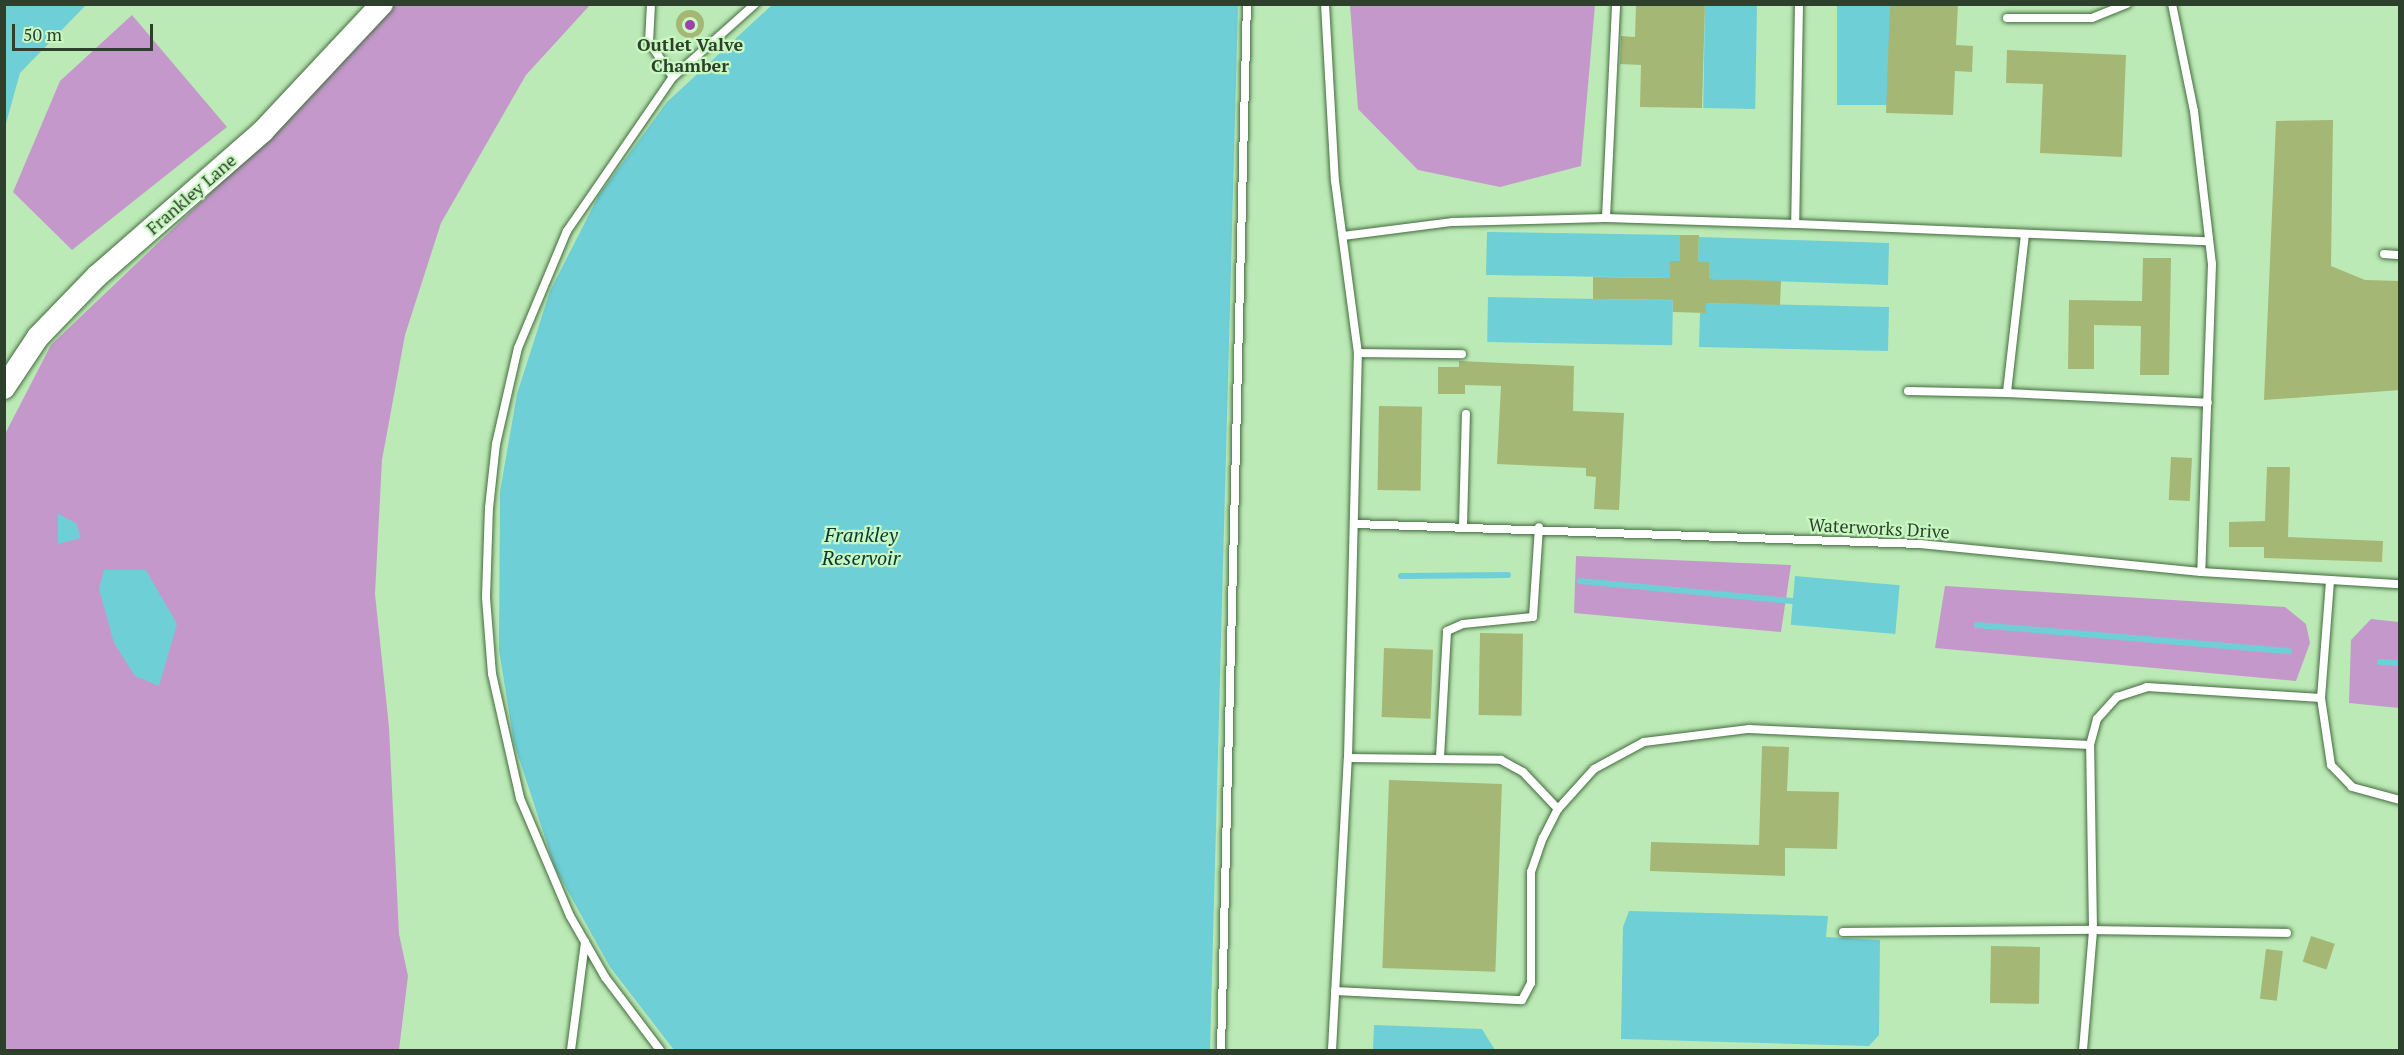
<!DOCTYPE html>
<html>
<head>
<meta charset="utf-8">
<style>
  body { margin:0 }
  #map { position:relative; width:2404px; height:1055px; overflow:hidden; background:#bceab6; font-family:"PT Serif",serif }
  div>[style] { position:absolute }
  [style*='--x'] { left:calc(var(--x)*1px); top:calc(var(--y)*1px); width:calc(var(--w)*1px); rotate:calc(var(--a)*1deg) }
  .green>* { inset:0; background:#c598cc }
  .water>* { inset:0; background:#6fcfd6; transform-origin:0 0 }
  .stream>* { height:6px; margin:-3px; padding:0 3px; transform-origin:3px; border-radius:3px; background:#6fcfd6 }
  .building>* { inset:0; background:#a5b775; transform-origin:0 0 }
  .round { border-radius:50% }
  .roads { filter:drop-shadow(0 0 2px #436c3e) drop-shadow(0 0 2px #436c3e) }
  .lane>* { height:8px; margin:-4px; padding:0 4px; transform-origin:4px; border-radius:4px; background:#fff }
  .secondary>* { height:22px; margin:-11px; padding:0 11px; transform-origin:11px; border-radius:11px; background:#fff }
  .dots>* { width:16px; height:16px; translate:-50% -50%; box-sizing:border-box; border:3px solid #c9f8c2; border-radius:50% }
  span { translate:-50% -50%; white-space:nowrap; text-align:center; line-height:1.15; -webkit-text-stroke:4.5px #c9f8c2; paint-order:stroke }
  .poi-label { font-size:18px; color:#2d402b; font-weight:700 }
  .street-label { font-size:18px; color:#2d402b }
  .water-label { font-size:20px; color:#07373a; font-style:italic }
  .frame { position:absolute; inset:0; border:6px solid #2d402b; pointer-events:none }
  .scale { position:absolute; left:12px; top:24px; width:141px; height:27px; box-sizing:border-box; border:3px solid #2d402b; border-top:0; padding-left:8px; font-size:18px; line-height:21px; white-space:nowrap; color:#2d402b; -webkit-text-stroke:4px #c9f8c2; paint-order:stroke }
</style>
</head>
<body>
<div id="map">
  <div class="green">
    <i style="clip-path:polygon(392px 5px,590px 5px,526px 75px,441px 223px,405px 335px,382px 460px,375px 594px,389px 727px,399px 934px,408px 976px,399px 1050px,5px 1050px,5px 434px,51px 345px,241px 164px)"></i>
    <i style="clip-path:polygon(1350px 5px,1595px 5px,1581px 166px,1500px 187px,1418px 170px,1358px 109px)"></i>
    <i style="clip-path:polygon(132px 15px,227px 127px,72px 250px,13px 192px,60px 81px)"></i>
    <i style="clip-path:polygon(1576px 556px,1791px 565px,1781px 632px,1574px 613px)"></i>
    <i style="clip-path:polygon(1945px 586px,2285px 607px,2306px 624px,2310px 643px,2296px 681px,1935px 648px)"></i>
    <i style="clip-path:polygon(2371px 619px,2399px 622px,2399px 708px,2349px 703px,2351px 640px)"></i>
  </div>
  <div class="water">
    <i style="clip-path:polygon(5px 4px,86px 5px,20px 73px,5px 127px)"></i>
    <i style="clip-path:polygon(773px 4px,1238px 5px,1210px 1050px,674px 1050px,610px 967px,555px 868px,514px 743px,499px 650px,500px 492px,517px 394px,550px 291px,599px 195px,667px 102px)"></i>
    <i style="left:1705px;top:5px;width:52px;height:103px;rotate:1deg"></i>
    <i style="left:1837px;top:5px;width:53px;height:100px"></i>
    <i style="clip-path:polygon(1487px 232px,1680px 235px,1680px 261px,1670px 278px,1486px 275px)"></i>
    <i style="clip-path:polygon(1699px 237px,1889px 243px,1888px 285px,1709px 279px,1709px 262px,1698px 262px)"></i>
    <i style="left:1488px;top:297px;width:185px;height:45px;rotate:1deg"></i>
    <i style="clip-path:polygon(1706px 303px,1889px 307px,1888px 351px,1699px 347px,1700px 313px,1706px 312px)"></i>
    <i style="clip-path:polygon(58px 514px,76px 523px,81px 538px,58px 544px)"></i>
    <i style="clip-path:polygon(104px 570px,146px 570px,177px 624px,159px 686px,135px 676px,114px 643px,99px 589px)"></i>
    <i style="left:1795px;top:576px;width:105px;height:49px;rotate:5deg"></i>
    <i style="clip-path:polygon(1629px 911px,1828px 916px,1826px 937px,1880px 940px,1879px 1035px,1869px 1046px,1621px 1039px,1623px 927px)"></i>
    <i style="clip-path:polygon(1374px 1025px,1482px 1029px,1495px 1050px,1373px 1050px)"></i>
  </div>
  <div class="stream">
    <i style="--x:1401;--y:576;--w:107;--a:-0.5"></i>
    <i style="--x:1580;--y:581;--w:213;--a:5.4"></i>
    <i style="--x:1977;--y:625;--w:313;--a:4.8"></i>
    <i style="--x:2380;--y:662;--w:20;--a:3"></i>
  </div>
  <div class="building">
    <i style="clip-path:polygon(1636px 4px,1705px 4px,1702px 108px,1640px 107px,1641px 65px,1620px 64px,1621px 36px,1635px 37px)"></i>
    <i style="clip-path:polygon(1890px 4px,1958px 4px,1956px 45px,1973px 46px,1972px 72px,1955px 71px,1953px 115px,1886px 113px)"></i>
    <i class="round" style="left:676px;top:10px;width:28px;height:28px"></i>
    <i style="clip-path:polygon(2007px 50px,2126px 55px,2122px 157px,2040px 153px,2043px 84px,2006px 83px)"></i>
    <i style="clip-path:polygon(2333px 120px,2331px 266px,2365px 280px,2400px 281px,2400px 390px,2264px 400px,2276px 121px)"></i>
    <i style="clip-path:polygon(1680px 235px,1699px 235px,1698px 262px,1709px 262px,1709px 279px,1781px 281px,1780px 305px,1706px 303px,1706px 313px,1673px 312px,1673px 300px,1593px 299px,1593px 277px,1670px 278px,1670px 261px,1680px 261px)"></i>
    <i style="clip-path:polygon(2143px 258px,2171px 258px,2169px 375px,2140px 375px,2141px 326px,2094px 325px,2094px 369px,2068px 369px,2069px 300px,2142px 301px)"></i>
    <i style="clip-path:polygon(1459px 361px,1574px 366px,1573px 411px,1624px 413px,1619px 510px,1594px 509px,1596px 477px,1586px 476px,1586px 468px,1497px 464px,1501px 386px,1465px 385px,1465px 394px,1438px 394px,1438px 367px,1459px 367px)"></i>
    <i style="left:1379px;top:406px;width:43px;height:84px;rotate:1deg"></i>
    <i style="left:2171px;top:457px;width:21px;height:43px;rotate:3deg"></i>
    <i style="clip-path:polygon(2267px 467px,2290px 467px,2288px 537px,2383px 541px,2382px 562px,2264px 558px,2264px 547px,2229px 547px,2229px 522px,2265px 521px)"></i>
    <i style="left:1480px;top:633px;width:43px;height:82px;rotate:1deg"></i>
    <i style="left:1384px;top:648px;width:49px;height:69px;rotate:2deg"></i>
    <i style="clip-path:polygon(1762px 746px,1789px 747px,1787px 791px,1839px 792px,1837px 849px,1785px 848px,1785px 876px,1650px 871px,1651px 842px,1759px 845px)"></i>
    <i style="left:1389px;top:780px;width:113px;height:188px;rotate:2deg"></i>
    <i style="left:2311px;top:936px;width:25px;height:27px;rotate:18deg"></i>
    <i style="left:1991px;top:946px;width:49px;height:57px;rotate:1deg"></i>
    <i style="left:2266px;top:949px;width:17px;height:50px;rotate:7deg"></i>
  </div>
  <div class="roads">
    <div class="lane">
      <i style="--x:651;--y:4;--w:38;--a:93"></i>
      <i style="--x:649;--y:42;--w:42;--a:55.6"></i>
      <i style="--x:1325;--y:4;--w:177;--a:86.8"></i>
      <i style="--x:1335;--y:181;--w:174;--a:82.4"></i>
      <i style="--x:1799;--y:4;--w:220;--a:91"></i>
      <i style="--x:1795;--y:224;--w:414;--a:2.4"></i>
      <i style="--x:2172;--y:4;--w:109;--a:78.4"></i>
      <i style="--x:2194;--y:111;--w:154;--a:83.3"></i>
      <i style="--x:2212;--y:264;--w:308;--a:92"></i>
      <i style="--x:2007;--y:18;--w:85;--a:0"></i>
      <i style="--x:2092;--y:18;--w:38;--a:-22"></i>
      <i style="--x:1606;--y:218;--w:214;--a:-87.3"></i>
      <i style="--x:2025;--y:234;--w:160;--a:96.5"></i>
      <i style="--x:2007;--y:393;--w:201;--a:2.8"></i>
      <i style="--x:1343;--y:236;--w:111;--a:-7.3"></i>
      <i style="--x:1453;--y:222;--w:153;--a:-1.5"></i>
      <i style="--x:1606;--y:218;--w:189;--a:1.8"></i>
      <i style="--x:2384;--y:254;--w:16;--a:4"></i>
      <i style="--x:1908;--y:391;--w:99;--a:1.2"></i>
      <i style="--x:1356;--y:524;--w:564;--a:2.03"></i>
      <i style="--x:1920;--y:544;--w:282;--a:5.7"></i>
      <i style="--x:2201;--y:572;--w:199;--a:3.5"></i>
      <i style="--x:1463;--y:526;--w:112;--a:-88.5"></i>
      <i style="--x:2321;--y:698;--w:68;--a:81.5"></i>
      <i style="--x:2331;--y:765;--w:30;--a:46"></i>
      <i style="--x:2352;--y:787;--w:50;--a:15.2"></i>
      <i style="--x:1440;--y:757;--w:126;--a:-86.8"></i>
      <i style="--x:1447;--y:631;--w:17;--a:-24"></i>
      <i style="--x:1463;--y:624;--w:70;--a:-5.7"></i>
      <i style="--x:1533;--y:617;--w:90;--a:-86.2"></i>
      <i style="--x:1348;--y:758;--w:153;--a:0.7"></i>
      <i style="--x:1501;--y:760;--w:25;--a:29"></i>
      <i style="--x:1523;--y:772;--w:51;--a:46.6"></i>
      <i style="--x:1843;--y:932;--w:250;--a:-0.5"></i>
      <i style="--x:2093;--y:930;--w:185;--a:-90.9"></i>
      <i style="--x:2090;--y:745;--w:27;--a:-75"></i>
      <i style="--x:2097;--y:719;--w:30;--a:-48"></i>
      <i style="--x:2117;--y:697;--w:32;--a:-18"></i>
      <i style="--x:2147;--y:687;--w:174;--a:3.6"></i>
      <i style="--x:2321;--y:698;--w:117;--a:-85.6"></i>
      <i style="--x:1335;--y:991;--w:187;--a:2.8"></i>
      <i style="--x:1522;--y:1000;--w:19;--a:-62"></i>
      <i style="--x:1531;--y:983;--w:111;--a:-90"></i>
      <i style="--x:1531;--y:872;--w:36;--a:-71"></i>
      <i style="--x:1543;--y:838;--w:33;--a:-63"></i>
      <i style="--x:1558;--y:809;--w:54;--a:-48"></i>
      <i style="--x:1594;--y:769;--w:57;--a:-28.4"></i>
      <i style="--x:1644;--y:742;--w:106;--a:-7.1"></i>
      <i style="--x:1749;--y:729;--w:341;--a:2.7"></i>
      <i style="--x:571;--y:1050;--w:109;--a:-82.6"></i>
      <i style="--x:660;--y:1050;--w:91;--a:-127"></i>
      <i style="--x:605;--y:977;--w:70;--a:-119.8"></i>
      <i style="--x:570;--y:916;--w:128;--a:-113"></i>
      <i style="--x:520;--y:798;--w:127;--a:-102.7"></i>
      <i style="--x:492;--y:674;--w:77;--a:-94.5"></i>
      <i style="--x:486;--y:597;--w:89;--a:-88.1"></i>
      <i style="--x:489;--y:508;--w:64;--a:-83.8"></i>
      <i style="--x:496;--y:444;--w:98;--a:-77.1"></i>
      <i style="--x:518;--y:348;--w:127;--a:-67.3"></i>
      <i style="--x:567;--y:231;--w:187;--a:-55.5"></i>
      <i style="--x:673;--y:77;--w:110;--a:-41.7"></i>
      <i style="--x:1221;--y:1050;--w:1046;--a:-88.58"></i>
      <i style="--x:1332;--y:1050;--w:292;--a:-86.9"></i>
      <i style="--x:1348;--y:758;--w:405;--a:-88.6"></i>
      <i style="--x:1358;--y:353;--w:104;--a:0.6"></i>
      <i style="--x:2083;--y:1050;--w:120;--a:-85.2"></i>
      <i style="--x:2093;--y:930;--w:194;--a:0.9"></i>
    </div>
    <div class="secondary">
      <i style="--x:4;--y:388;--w:61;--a:-56.3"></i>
      <i style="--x:38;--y:337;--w:85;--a:-46"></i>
      <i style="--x:97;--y:276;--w:220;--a:-41.1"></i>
      <i style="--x:263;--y:131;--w:174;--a:-46.9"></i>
    </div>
  </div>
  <div class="dots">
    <i style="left:690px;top:25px;background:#9d42ac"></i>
  </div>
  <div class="poi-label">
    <span style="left:690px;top:55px">Outlet Valve<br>Chamber</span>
  </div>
  <div class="street-label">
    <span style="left:191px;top:194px;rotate:-41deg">Frankley Lane</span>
    <span style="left:1879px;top:528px;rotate:3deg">Waterworks Drive</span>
  </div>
  <div class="water-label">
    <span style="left:861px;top:546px">Frankley<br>Reservoir</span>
  </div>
  <div class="frame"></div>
  <div class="scale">50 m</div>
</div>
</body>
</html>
